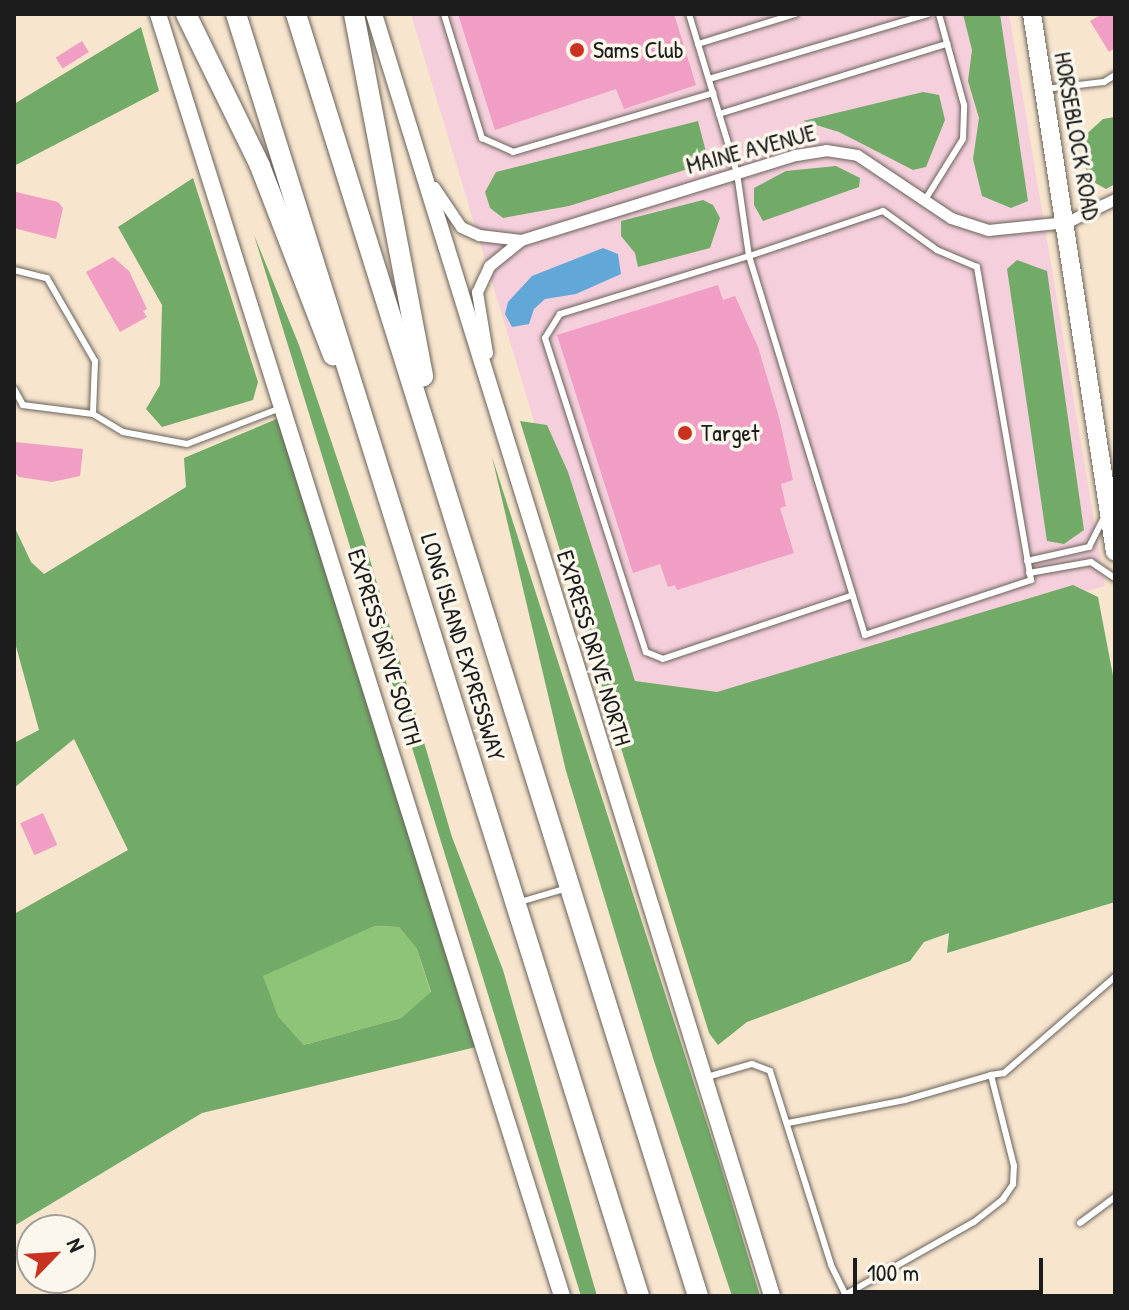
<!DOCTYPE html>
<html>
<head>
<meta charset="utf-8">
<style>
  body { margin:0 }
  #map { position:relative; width:1129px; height:1310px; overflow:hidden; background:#f7e5ce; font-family:"Patrick Hand",sans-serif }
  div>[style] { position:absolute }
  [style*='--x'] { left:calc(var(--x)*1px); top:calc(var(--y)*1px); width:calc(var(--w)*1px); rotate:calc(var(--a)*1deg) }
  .built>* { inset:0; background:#f5cfdc }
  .green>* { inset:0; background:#8ec477 }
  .forest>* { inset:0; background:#72aa68 }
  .water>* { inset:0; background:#61a8d8 }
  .building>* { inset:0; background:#f09ec4; transform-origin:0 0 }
  .roads { filter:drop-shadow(0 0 2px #69625a) drop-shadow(0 0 2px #69625a) }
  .lane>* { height:6px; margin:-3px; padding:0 3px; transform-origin:3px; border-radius:3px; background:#fff }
  .street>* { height:11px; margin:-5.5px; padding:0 5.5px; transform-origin:5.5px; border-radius:5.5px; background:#fff }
  .secondary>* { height:16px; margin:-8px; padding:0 8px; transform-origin:8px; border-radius:8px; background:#fff }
  .primary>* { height:18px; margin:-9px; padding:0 9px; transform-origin:9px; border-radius:9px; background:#fff }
  .highway>* { height:20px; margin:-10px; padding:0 10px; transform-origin:10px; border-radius:10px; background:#fff }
  .dots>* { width:22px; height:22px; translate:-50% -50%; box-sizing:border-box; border:4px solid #fbf7ec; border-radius:50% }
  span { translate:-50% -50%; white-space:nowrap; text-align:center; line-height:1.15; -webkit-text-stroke:7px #fbf7ec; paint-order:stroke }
  .poi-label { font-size:24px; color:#1c1c1c }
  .left { translate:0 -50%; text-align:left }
  .street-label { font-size:24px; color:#1c1c1c }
  .frame { position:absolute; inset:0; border:16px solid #1c1c1c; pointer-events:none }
  .north { position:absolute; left:16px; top:1214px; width:80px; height:80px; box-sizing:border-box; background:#fbf7ec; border:2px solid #a29f99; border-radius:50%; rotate:65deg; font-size:22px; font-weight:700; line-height:32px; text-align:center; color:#1c1c1c }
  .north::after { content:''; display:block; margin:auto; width:28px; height:36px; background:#c8321e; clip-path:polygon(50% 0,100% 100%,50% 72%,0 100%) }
  .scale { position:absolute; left:853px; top:1258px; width:190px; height:36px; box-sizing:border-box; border:4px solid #1c1c1c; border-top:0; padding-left:10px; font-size:24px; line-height:28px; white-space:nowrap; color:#1c1c1c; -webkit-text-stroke:6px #fbf7ec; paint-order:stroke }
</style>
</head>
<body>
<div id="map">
  <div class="built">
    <i style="clip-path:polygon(411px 14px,1009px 14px,1105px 586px,626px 726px)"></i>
  </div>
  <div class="green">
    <i style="clip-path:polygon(375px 926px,399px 927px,417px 949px,431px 993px,401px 1018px,304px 1045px,278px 1016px,262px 976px)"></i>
  </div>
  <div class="forest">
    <i style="clip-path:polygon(963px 14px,1000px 14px,1028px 201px,1011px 208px,982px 196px,973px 159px,979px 118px,968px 81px,972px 50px)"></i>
    <i style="clip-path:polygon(141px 27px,159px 91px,14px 166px,14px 104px)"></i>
    <i style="clip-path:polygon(923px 92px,939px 95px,945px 120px,926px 167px,913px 170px,839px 132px,803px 121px)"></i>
    <i style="clip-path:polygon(1115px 117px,1115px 184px,1106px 189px,1088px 179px,1080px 140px,1103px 119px)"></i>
    <i style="clip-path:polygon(698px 121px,707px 156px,704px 164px,569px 206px,503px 218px,490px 208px,485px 192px,496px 172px)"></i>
    <i style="clip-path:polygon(836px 166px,860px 178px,859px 187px,763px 221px,754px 205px,754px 188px,786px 171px)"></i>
    <i style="clip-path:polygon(193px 178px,258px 382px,253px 400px,162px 427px,146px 409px,160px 385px,162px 305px,118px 227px)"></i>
    <i style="clip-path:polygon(703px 200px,713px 205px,720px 218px,710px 248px,638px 267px,635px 253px,621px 236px,621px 221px)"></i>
    <i style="clip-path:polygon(254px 235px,299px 345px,363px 536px,452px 837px,503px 970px,597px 1296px,581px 1296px)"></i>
    <i style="clip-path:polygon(1017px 260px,1047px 271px,1084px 530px,1064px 544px,1047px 541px,1007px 269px)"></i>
    <i style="clip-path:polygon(evenodd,286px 415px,476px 1047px,202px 1113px,14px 1226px,14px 914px,128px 850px,74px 739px,14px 788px,14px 743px,39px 730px,14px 639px,14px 526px,31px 562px,44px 574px,186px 487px,184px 458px,286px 415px,375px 926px,399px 927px,417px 949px,431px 992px,401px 1018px,304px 1045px,278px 1016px,263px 976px,375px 926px)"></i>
    <i style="clip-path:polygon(520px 421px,547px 425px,568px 472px,635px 681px,717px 692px,1073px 585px,1098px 597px,1115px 686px,1115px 902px,947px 953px,949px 933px,924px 942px,910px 961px,747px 1022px,718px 1045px,709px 1033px)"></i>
    <i style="clip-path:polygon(492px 457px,721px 1167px,760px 1296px,732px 1296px,653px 1058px,566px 771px)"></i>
  </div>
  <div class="water">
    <i style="clip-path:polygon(603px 248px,618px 254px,621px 274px,576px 294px,545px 299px,534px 309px,529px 324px,512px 327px,505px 314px,508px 302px,532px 276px)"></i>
  </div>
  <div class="building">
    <i style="clip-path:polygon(458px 14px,674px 14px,696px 85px,624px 109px,616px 89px,495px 130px)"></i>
    <i style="clip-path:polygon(1102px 14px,1115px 14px,1115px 48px,1109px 52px,1090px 21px)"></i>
    <i style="left:82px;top:41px;width:13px;height:31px;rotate:58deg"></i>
    <i style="clip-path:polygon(16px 192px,58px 202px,63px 208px,56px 239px,14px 228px)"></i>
    <i style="clip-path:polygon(113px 257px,129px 271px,147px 309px,143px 311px,147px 317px,120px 332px,86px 272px)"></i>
    <i style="clip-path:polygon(718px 285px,723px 300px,735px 296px,758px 347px,779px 417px,793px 480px,781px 484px,786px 506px,780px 508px,794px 553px,677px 590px,675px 585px,668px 587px,660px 564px,633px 573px,557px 335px)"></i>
    <i style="clip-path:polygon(15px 442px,83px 449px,80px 476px,52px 482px,19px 477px,14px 472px)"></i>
    <i style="left:43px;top:813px;width:35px;height:25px;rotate:66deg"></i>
  </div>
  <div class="roads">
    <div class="lane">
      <i style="--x:444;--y:14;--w:130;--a:73"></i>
      <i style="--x:482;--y:138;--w:34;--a:24"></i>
      <i style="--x:513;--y:152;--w:209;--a:-16.4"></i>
      <i style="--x:689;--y:14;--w:166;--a:73.2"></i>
      <i style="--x:737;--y:173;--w:84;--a:81.8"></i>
      <i style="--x:749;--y:256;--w:396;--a:73"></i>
      <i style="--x:865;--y:635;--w:175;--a:-18.3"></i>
      <i style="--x:1031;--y:580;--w:318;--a:-99.8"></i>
      <i style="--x:977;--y:267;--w:43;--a:-157"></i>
      <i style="--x:937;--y:250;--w:67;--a:-144.2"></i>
      <i style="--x:883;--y:211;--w:141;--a:161.4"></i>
      <i style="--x:749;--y:256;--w:198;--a:162.9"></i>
      <i style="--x:560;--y:314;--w:28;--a:122"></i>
      <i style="--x:545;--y:338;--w:330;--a:72.2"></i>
      <i style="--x:646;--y:652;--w:18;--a:22"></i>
      <i style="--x:663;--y:659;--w:200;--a:-18.6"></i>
      <i style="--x:698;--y:44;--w:102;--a:-17.2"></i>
      <i style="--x:709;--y:79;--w:228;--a:-16.5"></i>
      <i style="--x:1045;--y:89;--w:59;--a:-6.8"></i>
      <i style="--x:1104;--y:82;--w:13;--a:-32"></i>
      <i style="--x:719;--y:114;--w:239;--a:-17.1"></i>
      <i style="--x:925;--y:200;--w:72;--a:-58.1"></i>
      <i style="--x:963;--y:139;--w:34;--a:-88"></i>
      <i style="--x:964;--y:105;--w:94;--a:-105.4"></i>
      <i style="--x:14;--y:270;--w:34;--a:14"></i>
      <i style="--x:47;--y:278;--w:96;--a:60"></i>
      <i style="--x:95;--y:361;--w:53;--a:92.2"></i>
      <i style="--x:93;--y:414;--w:71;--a:-172.7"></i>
      <i style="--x:23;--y:405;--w:18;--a:-119"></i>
      <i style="--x:93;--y:414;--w:35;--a:31"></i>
      <i style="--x:123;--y:432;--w:65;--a:10.6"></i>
      <i style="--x:187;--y:444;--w:101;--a:-21"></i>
      <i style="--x:1027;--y:561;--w:64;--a:-12.7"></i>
      <i style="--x:1089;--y:547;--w:34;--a:-63"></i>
      <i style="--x:1029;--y:573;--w:63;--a:-10.1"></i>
      <i style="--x:1091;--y:562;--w:29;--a:34"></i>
      <i style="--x:520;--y:902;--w:49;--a:-16.6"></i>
      <i style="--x:707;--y:1077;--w:47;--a:-16.1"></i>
      <i style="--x:752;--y:1064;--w:19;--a:21"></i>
      <i style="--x:770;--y:1071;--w:203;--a:72.5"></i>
      <i style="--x:831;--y:1265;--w:32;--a:64"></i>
      <i style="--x:788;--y:1123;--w:119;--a:-11.1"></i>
      <i style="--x:905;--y:1100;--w:90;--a:-16.2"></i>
      <i style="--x:1080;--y:1223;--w:44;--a:-36.6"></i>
      <i style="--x:843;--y:1296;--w:150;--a:-29.5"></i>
      <i style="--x:974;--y:1222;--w:37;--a:-38"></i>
      <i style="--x:1003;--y:1199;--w:18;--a:-56"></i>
      <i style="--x:1013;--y:1184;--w:18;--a:-87"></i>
      <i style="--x:1014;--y:1166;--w:94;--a:-104.2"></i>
      <i style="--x:991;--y:1075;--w:13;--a:-9"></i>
      <i style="--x:1004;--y:1073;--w:147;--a:-40.9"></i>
    </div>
    <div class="street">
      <i style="--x:434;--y:187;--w:48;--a:56"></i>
      <i style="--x:461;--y:227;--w:20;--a:24"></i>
      <i style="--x:479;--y:235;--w:42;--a:6.8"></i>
      <i style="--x:487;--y:353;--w:62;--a:-99.3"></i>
      <i style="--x:477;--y:292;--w:29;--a:-65"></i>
      <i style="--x:489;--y:266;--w:41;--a:-39.1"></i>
      <i style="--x:521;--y:240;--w:288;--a:-17.2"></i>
      <i style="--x:796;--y:155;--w:30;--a:-9"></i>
      <i style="--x:826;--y:150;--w:31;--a:9"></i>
      <i style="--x:857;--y:155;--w:113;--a:33.8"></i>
      <i style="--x:951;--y:218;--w:39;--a:18"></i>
      <i style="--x:988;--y:230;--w:79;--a:-5.8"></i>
      <i style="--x:1067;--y:222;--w:53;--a:-25.6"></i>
    </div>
    <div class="secondary">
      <i style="--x:158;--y:14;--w:1344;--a:72.51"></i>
      <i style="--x:374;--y:14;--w:1342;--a:72.75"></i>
    </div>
    <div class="primary">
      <i style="--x:1032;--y:14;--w:544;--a:81.23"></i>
    </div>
    <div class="highway">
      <i style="--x:186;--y:14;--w:169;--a:64"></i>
      <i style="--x:260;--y:166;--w:203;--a:68.9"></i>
      <i style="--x:236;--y:14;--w:1344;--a:72.55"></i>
      <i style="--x:296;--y:14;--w:1344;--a:72.59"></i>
      <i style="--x:354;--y:14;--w:369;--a:79.2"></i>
    </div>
  </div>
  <div class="dots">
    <i style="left:577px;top:50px;background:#c8321e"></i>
    <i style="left:685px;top:433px;background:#c8321e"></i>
  </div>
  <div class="poi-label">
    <span class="left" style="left:593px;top:50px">Sams Club</span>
    <span class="left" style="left:701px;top:433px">Target</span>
  </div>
  <div class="street-label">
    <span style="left:1077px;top:136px;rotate:80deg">HORSEBLOCK ROAD</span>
    <span style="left:751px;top:149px;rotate:-15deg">MAINE AVENUE</span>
    <span style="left:385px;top:647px;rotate:73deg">EXPRESS DRIVE SOUTH</span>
    <span style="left:463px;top:647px;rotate:73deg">LONG ISLAND EXPRESSWAY</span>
    <span style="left:594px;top:648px;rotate:73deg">EXPRESS DRIVE NORTH</span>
  </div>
  <div class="frame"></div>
  <div class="north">N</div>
  <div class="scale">100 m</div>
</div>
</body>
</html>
